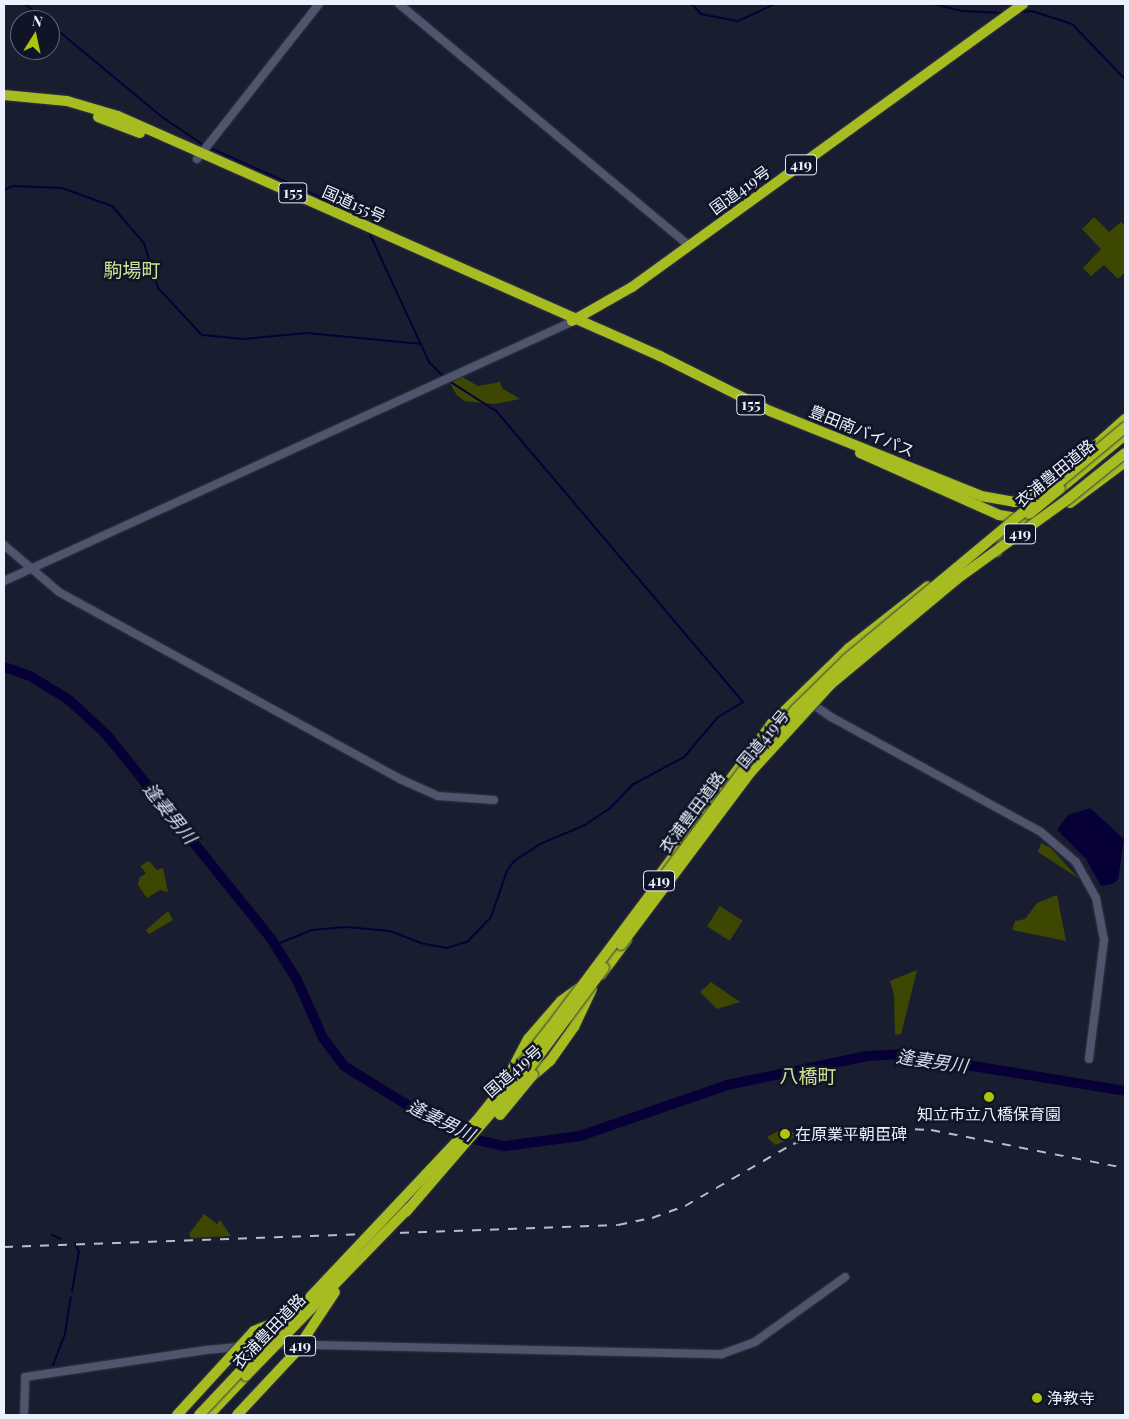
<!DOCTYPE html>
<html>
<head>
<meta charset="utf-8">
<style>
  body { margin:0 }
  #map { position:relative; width:1129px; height:1419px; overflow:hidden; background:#181d30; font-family:"Playfair Display","Noto Sans JP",serif }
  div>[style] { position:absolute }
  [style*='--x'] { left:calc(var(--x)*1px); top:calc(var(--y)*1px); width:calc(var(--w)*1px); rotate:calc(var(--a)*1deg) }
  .green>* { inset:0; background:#3e4702; transform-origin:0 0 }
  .water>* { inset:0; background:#060037 }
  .stream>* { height:2px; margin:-1px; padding:0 1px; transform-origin:1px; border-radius:1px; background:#060037 }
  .river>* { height:10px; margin:-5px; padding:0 5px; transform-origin:5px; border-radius:5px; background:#060037 }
  .roads { filter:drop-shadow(0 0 1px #333646) drop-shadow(0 0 1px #333646) }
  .secondary>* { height:8px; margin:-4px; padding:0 4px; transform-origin:4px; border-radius:4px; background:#4f556c }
  .highway>* { height:10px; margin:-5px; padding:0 5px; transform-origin:5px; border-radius:5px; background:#a6bc20 }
  .rail>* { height:2px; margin-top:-1px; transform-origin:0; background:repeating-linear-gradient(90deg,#b9becc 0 9px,transparent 0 18px) }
  .bridges { filter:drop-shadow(0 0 1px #333646) drop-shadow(0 0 1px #333646) }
  .highway-bridge>* { height:10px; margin:-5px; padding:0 5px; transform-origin:5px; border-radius:5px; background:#a6bc20 }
  .dots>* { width:14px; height:14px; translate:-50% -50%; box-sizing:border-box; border:2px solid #0f1426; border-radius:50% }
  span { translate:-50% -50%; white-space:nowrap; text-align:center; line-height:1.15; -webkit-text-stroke:5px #0f1426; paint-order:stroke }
  .shield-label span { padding:1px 4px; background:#0f1426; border:1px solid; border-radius:4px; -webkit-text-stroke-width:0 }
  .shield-label { font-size:15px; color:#ecf1fe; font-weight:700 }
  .street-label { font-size:16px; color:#ecf1fe }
  .poi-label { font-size:16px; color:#ecf1fe }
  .left { translate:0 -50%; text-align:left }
  .water-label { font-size:18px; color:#d7def5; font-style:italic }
  .quarter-label { font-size:19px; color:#d2e295 }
  .frame { position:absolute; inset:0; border:5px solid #ecf1fe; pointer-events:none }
  .north { position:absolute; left:10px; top:10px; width:50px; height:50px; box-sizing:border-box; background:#0f1426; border:1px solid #676c7c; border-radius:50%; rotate:10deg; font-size:14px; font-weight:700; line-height:20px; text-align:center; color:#ecf1fe }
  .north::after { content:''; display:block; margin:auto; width:18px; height:22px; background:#aec50a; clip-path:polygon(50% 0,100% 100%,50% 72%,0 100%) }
</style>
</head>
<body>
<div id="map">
  <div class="green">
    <i style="clip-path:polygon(1094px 217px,1109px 232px,1121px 222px,1125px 226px,1125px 272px,1118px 279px,1104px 265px,1091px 276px,1083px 268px,1101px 249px,1082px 229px)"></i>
    <i style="clip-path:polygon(462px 377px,478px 386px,500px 382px,502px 388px,520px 399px,495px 404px,464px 401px,456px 394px,450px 383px)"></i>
    <i style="clip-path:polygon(1041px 843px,1051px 848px,1078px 878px,1038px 852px)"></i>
    <i style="clip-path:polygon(149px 861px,157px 870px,163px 868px,168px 892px,160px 890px,147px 898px,138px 885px,139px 878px,146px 873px,140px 866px)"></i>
    <i style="clip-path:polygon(1057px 895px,1066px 941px,1012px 930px,1015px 921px,1025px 919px,1037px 903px)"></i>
    <i style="left:720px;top:906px;width:27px;height:24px;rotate:33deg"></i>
    <i style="clip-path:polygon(168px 911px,173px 920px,149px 934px,146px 930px)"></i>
    <i style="clip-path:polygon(917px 970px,901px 1034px,895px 1035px,894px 995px,890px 981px)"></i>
    <i style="clip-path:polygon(711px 982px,740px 1002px,717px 1009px,700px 992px)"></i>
    <i style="clip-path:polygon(786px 1127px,798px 1136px,775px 1145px,767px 1137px)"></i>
    <i style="clip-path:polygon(204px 1214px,217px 1224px,220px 1220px,231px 1236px,191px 1238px,189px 1234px)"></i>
  </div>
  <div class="water">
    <i style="clip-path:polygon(1090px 808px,1124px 839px,1118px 880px,1112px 884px,1101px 886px,1086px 859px,1057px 830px,1068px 815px)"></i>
  </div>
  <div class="stream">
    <i style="--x:25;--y:4;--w:26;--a:39"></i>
    <i style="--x:692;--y:4;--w:13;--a:48"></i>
    <i style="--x:701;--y:14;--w:38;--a:11"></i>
    <i style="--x:738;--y:21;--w:41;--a:-24.7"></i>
    <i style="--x:934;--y:4;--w:29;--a:14"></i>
    <i style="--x:962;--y:11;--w:42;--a:2.7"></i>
    <i style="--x:1018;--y:12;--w:14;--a:-4"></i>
    <i style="--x:1032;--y:11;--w:42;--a:18"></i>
    <i style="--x:1072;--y:24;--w:76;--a:46.1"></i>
    <i style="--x:50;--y:24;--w:146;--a:39.7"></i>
    <i style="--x:162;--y:117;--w:52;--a:34"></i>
    <i style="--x:210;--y:148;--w:167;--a:24.1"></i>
    <i style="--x:362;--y:216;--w:5;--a:68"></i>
    <i style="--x:4;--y:190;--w:10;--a:-24"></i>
    <i style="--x:13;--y:186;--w:49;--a:2.3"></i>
    <i style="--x:62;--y:188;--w:53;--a:19.8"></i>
    <i style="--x:112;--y:206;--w:49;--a:49.1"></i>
    <i style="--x:144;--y:243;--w:47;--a:72.7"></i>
    <i style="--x:158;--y:288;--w:64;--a:46.9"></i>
    <i style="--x:202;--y:335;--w:42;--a:5.4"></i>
    <i style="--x:244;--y:339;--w:63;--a:-5.4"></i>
    <i style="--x:307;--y:333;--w:115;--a:5.5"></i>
    <i style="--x:368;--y:230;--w:145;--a:65.2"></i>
    <i style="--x:429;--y:362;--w:23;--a:45"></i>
    <i style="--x:275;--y:945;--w:40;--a:-22"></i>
    <i style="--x:312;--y:930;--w:34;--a:-5"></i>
    <i style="--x:346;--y:927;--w:44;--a:5.2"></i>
    <i style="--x:390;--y:931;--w:36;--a:21"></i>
    <i style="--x:424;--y:944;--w:23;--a:10"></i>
    <i style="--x:447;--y:948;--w:22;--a:-18"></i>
    <i style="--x:468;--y:941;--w:33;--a:-46"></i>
    <i style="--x:491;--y:917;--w:49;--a:-70.8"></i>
    <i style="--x:507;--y:871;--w:12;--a:-55"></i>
    <i style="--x:514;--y:861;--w:31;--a:-33"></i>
    <i style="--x:540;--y:844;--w:49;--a:-22.9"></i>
    <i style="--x:585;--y:825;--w:30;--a:-34"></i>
    <i style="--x:610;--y:808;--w:32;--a:-46"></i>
    <i style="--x:632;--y:785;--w:59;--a:-28.3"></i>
    <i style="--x:684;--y:757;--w:52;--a:-49.6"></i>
    <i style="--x:718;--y:717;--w:29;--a:-31"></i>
    <i style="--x:743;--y:702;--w:382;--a:-130.3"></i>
    <i style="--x:496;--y:411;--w:56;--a:-147.4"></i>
    <i style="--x:52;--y:1235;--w:10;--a:24"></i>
    <i style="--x:72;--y:1291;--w:40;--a:-80"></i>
    <i style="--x:79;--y:1252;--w:10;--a:-114"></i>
    <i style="--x:53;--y:1365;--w:34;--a:-69"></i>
    <i style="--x:65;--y:1333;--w:36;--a:-81"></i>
  </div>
  <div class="river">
    <i style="--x:4;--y:667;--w:28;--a:19"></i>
    <i style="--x:30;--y:676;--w:46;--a:31.6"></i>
    <i style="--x:69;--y:700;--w:50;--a:42.6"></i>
    <i style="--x:106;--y:734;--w:261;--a:51.1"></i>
    <i style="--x:270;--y:937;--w:51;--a:57.9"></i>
    <i style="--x:297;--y:980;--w:64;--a:65.9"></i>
    <i style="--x:323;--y:1038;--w:35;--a:53"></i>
    <i style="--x:344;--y:1066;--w:73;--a:31.5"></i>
    <i style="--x:406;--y:1104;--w:72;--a:28.4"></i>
    <i style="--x:469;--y:1138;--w:37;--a:13"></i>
    <i style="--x:505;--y:1146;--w:76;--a:-7.6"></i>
    <i style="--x:580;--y:1136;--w:156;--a:-19.1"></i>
    <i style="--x:727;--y:1085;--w:143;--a:-11.7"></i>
    <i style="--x:867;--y:1056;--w:33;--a:-3"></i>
    <i style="--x:900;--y:1054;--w:228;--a:9.3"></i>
  </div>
  <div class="roads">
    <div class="secondary">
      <i style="--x:399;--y:4;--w:376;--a:39.8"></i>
      <i style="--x:197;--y:159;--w:197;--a:-51.8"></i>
      <i style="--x:4;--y:545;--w:72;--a:40.5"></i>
      <i style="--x:59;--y:592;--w:21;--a:29"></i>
      <i style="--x:77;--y:602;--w:368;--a:28.7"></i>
      <i style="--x:400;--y:779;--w:42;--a:24.1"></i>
      <i style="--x:438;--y:796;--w:56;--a:4.1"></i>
      <i style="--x:4;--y:581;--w:621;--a:-24.54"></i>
      <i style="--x:809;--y:702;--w:27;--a:34"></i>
      <i style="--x:831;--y:717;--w:239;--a:28.7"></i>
      <i style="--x:1041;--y:832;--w:46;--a:40.6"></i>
      <i style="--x:1076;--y:862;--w:41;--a:60.9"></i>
      <i style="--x:1096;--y:898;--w:43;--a:79.2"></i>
      <i style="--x:1104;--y:940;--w:120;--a:97.2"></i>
      <i style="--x:24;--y:1415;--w:38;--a:-88"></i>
      <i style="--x:25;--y:1377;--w:183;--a:-8.5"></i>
      <i style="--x:206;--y:1350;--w:65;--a:-5.3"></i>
      <i style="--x:271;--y:1344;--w:451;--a:1.3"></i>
      <i style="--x:722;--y:1354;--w:35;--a:-20"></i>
      <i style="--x:755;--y:1342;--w:111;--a:-35.8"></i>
    </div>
    <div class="highway">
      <i style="--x:4;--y:95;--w:63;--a:5.4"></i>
      <i style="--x:67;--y:101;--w:53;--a:16.4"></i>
      <i style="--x:118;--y:116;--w:593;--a:23.88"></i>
      <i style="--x:660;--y:356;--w:123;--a:26.6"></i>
      <i style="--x:770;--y:411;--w:227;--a:21.9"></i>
      <i style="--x:981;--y:496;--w:34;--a:10"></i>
      <i style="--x:1014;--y:502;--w:33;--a:-20"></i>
      <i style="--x:98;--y:117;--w:45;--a:20.9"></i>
      <i style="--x:572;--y:321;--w:69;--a:-29.5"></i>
      <i style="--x:632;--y:287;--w:483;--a:-35.9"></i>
      <i style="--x:860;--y:453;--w:152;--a:24"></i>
      <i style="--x:999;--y:515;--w:26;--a:9"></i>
      <i style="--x:1025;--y:519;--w:21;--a:-11"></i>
      <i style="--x:1087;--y:453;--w:51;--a:-41.8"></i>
      <i style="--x:1060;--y:489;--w:85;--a:-39.7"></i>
      <i style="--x:1070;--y:503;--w:69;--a:-36.7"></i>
      <i style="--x:997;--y:552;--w:32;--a:-62"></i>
      <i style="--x:661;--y:873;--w:187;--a:-53.5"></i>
      <i style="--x:772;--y:723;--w:107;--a:-44.2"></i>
      <i style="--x:849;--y:648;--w:100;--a:-38.1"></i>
      <i style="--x:601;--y:975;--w:44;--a:-53.4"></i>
      <i style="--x:528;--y:1080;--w:29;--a:-41"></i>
      <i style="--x:550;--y:1061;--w:42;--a:-54.8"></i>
      <i style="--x:574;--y:1027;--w:42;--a:-64.7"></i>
      <i style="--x:506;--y:1081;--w:47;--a:-62.4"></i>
      <i style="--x:528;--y:1039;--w:50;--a:-49"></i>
      <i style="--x:561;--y:1001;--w:22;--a:-36"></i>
      <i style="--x:403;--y:1208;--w:30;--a:-48"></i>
      <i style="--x:209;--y:1415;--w:54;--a:-46.5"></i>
    </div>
  </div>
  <div class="rail">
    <i style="--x:4;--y:1247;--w:614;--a:-2.05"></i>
    <i style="--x:618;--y:1225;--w:35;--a:-12"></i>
    <i style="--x:652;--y:1218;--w:35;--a:-20"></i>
    <i style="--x:685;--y:1206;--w:125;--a:-29.9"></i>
    <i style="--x:793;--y:1144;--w:38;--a:-18"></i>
    <i style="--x:829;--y:1132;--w:32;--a:-9"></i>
    <i style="--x:861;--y:1127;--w:70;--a:2.5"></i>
    <i style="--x:931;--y:1130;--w:198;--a:11.1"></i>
  </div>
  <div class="bridges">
    <div class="highway-bridge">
      <i style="--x:1029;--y:514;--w:40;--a:-39"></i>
      <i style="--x:621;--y:945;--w:215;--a:-53.1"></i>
      <i style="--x:750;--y:773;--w:119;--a:-47.7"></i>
      <i style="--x:830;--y:685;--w:165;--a:-39.8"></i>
      <i style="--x:957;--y:579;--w:137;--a:-35.8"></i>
      <i style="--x:1068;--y:499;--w:73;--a:-38.9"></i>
      <i style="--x:500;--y:1115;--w:52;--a:-50.5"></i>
      <i style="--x:406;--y:1212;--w:189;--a:-49.3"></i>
      <i style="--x:529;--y:1069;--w:126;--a:-53.4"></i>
      <i style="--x:246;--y:1376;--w:234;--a:-45.9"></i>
      <i style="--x:177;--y:1415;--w:114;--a:-47.5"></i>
      <i style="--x:254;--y:1331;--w:40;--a:-22"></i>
      <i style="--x:199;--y:1415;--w:405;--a:-46.7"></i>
      <i style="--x:477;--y:1120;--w:119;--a:-51.5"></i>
      <i style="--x:551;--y:1027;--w:332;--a:-53.2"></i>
      <i style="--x:750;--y:761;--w:69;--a:-48.5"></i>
      <i style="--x:796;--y:709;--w:71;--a:-44.4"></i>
      <i style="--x:847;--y:659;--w:362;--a:-39.8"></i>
      <i style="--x:237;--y:1415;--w:83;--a:-46.9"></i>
      <i style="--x:294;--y:1354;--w:74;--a:-56.5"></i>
    </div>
  </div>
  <div class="dots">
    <i style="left:989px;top:1097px;background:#aec50a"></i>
    <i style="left:785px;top:1134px;background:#aec50a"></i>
    <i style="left:1037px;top:1398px;background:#aec50a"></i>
  </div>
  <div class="shield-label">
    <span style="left:801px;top:165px">419</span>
    <span style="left:293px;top:193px">155</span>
    <span style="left:751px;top:405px">155</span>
    <span style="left:1020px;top:534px">419</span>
    <span style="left:659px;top:881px">419</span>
    <span style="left:300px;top:1346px">419</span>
  </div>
  <div class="street-label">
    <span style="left:740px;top:190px;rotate:-36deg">国道419号</span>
    <span style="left:354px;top:204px;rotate:24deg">国道155号</span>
    <span style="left:862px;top:431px;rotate:22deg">豊田南バイパス</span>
    <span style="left:1055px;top:473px;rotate:-39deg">衣浦豊田道路</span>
    <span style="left:763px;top:739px;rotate:-50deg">国道419号</span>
    <span style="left:692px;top:812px;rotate:-53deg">衣浦豊田道路</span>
    <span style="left:513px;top:1071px;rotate:-41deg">国道419号</span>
    <span style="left:269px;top:1331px;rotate:-46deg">衣浦豊田道路</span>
  </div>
  <div class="poi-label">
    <span style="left:989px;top:1114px">知立市立八橋保育園</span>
    <span class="left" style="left:795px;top:1134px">在原業平朝臣碑</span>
    <span class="left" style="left:1047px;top:1398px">浄教寺</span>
  </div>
  <div class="water-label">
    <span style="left:170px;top:813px;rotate:51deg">逢妻男川</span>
    <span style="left:932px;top:1061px;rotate:8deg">逢妻男川</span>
    <span style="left:441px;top:1120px;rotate:26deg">逢妻男川</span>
  </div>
  <div class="quarter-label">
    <span style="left:132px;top:270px">駒場町</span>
    <span style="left:808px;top:1076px">八橋町</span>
  </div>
  <div class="frame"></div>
  <div class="north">N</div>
</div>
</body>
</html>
